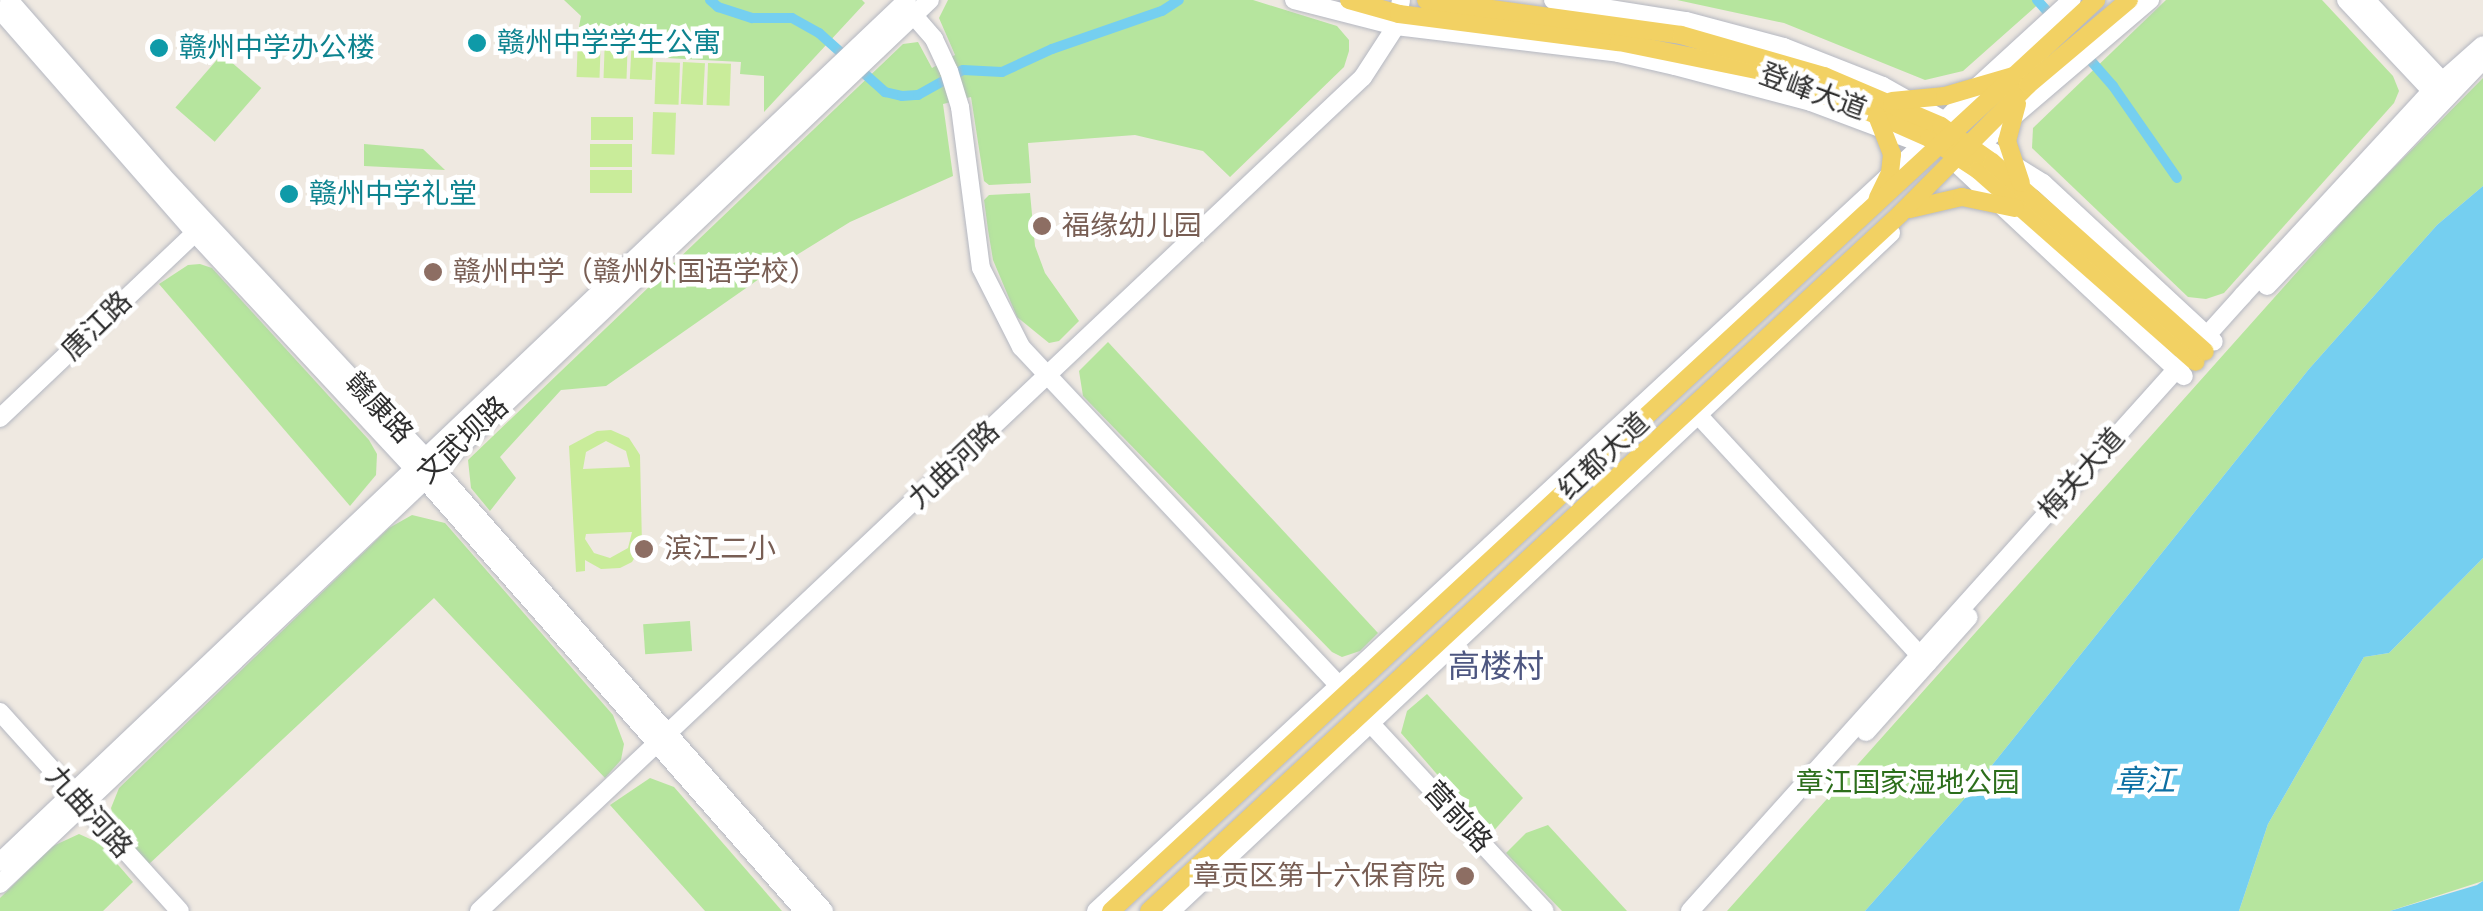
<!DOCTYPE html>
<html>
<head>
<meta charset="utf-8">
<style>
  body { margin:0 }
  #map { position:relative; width:2483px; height:911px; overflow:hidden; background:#efe9e1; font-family:Helvetica,"Noto Sans SC",sans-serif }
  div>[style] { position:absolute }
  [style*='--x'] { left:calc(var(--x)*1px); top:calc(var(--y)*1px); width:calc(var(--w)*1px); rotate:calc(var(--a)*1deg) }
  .green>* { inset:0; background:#b6e59e; transform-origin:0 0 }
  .pitch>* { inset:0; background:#c9ec9a; transform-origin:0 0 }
  .water>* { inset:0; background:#75cff0 }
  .canal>* { height:10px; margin:-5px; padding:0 5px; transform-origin:5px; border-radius:5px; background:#75cff0 }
  .roads { filter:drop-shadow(0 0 2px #b4b7c1) drop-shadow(0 0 2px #b4b7c1) }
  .secondary>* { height:18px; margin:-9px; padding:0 9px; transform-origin:9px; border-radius:9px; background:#fff }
  .primary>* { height:18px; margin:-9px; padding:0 9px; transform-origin:9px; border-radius:9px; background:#f2d163 }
  .dots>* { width:28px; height:28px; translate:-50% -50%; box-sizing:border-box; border:5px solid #fff; border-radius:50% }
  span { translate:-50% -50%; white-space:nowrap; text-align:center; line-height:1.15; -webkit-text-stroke:9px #fff; paint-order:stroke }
  .culture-label { font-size:28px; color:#0d838f }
  .left { translate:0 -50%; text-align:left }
  .street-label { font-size:28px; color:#2e2e2e }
  .education-label { font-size:28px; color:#785e54 }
  .right { translate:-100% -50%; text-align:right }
  .park-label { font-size:28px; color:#2c6e1b }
  .water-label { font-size:30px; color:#0d6fa3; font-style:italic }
  .quarter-label { font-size:32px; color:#4d5680 }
</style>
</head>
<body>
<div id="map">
  <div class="green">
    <i style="clip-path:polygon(564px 0,862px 0,865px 3px,764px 112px,764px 76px,740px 74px,741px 62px,666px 58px,666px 38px,578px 32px,581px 16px)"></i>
    <i style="clip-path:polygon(948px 0,1253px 0,1337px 26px,1349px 40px,1349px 51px,1344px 67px,1230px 177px,1203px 151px,1135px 135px,1028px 143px,1031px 183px,989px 185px,984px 181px,971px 97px,943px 104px,953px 176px,850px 222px,766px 274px,606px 386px,561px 390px,500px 457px,516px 478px,490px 511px,471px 488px,468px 460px,903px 44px,918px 42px,932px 68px,955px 55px,939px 18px)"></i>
    <i style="clip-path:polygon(1677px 0,2043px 0,1963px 71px,1925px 80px,1784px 23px)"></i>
    <i style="clip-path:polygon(2166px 0,2322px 0,2393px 76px,2399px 91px,2394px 103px,2224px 293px,2206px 299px,2188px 297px,2032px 148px,2033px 128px)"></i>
    <i style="left:222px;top:54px;width:52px;height:71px;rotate:41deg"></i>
    <i style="clip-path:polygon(2483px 78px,2483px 186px,2437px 225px,2309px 369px,1973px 789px,1865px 911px,1727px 911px,2356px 206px)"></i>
    <i style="clip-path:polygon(364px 144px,423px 149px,445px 170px,364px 166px)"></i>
    <i style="clip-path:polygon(1030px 193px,1035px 246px,1045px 273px,1079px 321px,1059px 341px,1049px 343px,1017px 317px,993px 260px,988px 230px,984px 200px,989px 195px)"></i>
    <i style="clip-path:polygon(200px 264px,212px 268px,369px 440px,377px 454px,376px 475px,350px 506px,159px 284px,188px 265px)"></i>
    <i style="clip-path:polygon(1108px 342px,1378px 633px,1360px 651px,1342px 657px,1332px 652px,1083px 396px,1079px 371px)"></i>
    <i style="clip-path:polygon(412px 515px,445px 523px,613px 715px,624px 744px,621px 760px,605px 778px,434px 598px,148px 865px,115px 825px,111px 808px,119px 788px,389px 528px)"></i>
    <i style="clip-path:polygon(2483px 558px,2483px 881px,2390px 911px,2239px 911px,2268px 824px,2364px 657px,2389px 653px)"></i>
    <i style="left:690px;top:621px;width:30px;height:47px;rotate:86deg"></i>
    <i style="clip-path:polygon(1427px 694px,1523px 798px,1490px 835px,1401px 733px,1407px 711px)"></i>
    <i style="clip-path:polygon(650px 778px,674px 787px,782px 911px,705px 911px,610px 805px)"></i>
    <i style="clip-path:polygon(1548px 825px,1627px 911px,1562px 911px,1506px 853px,1526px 833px)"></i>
    <i style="clip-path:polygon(79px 834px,99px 843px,133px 882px,103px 911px,0 911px,0 898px,53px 846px)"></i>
  </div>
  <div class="pitch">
    <i style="left:578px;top:35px;width:23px;height:42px;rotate:2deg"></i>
    <i style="left:605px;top:36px;width:23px;height:42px;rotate:2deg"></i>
    <i style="left:632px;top:37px;width:22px;height:42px;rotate:3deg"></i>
    <i style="left:656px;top:62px;width:24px;height:42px;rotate:2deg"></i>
    <i style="left:683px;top:62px;width:22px;height:42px;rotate:3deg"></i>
    <i style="left:708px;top:63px;width:23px;height:42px;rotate:2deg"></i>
    <i style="left:653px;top:112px;width:23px;height:42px;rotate:2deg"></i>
    <i style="left:633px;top:117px;width:23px;height:42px;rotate:90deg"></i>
    <i style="left:590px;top:144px;width:42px;height:23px"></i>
    <i style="left:632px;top:170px;width:23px;height:42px;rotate:90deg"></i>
    <i style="clip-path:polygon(evenodd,611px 430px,629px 438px,640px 455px,642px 545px,632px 562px,620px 568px,601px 569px,585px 560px,585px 571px,576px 572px,569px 446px,597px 431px,611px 430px,606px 441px,626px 451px,630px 467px,583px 469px,586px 452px,606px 441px,611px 430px,632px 532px,628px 548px,610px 558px,594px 553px,585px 539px,586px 534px,632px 532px)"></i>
  </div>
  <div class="water">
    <i style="clip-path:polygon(2483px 186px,2483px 558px,2389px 653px,2364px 657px,2268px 824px,2239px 911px,1865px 911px,1973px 789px,2309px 369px,2437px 225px)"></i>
    <i style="clip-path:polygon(2483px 881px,2483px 911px,2390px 911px,2477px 885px)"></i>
  </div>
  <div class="canal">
    <i style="--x:710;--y:0;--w:11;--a:41"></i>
    <i style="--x:718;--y:7;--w:36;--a:18"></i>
    <i style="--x:752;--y:18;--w:40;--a:0"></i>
    <i style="--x:792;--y:18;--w:31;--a:29"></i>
    <i style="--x:819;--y:33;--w:89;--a:41.8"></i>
    <i style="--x:885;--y:92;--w:17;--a:13"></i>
    <i style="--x:902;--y:96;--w:16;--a:-4"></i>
    <i style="--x:918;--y:95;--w:51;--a:-29.1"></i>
    <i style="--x:963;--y:70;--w:39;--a:3"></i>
    <i style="--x:1002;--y:72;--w:55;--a:-24.7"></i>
    <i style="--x:1052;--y:49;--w:116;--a:-19.1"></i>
    <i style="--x:1162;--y:11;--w:20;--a:-33"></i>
    <i style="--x:2037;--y:0;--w:25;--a:48"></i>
    <i style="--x:2085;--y:54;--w:43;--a:48.8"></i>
    <i style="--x:2113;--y:86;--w:112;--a:55.2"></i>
  </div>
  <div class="roads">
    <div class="secondary">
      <i style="--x:9;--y:0;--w:232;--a:48.8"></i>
      <i style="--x:162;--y:175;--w:384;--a:47"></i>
      <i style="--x:424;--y:456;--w:606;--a:48.68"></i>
      <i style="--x:1294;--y:0;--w:105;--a:14.3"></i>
      <i style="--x:1396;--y:26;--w:224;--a:6.9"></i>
      <i style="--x:1618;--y:53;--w:58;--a:12.8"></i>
      <i style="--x:1675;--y:66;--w:141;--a:14.8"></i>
      <i style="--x:1811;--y:102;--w:116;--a:20.6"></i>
      <i style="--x:1553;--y:0;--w:135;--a:9"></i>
      <i style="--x:1686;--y:21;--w:101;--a:14.9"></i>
      <i style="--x:1784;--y:47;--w:106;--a:21.5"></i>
      <i style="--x:1883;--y:86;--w:81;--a:29.4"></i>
      <i style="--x:2346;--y:0;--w:134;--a:46.8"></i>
      <i style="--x:2366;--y:0;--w:118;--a:46.7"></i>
      <i style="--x:0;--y:10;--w:296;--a:48.8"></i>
      <i style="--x:195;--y:233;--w:335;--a:47.1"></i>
      <i style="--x:423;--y:478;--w:577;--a:48.66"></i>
      <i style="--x:909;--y:10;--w:38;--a:49"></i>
      <i style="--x:934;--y:39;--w:35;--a:65"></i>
      <i style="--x:949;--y:71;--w:38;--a:73"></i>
      <i style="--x:960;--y:107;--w:162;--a:82.6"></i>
      <i style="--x:981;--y:268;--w:89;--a:63.1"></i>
      <i style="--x:1021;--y:347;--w:466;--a:46.8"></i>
      <i style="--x:1975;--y:141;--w:80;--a:31.7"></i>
      <i style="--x:2043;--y:183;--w:233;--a:42.9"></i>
      <i style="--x:1973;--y:151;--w:233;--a:-40.5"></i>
      <i style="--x:1956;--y:163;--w:312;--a:43.1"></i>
      <i style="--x:2267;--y:286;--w:313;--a:-46.3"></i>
      <i style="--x:1700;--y:417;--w:335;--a:47.3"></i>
      <i style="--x:0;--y:418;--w:269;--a:-43.5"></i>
      <i style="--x:0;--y:712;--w:268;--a:47.9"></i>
      <i style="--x:1371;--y:724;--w:255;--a:47.1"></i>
      <i style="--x:1866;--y:732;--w:154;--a:-48.2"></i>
      <i style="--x:0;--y:862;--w:1251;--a:-43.54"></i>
      <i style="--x:0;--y:884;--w:1283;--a:-43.55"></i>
      <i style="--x:479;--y:911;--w:1215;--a:-43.33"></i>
      <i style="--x:1363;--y:77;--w:61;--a:-57.1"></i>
      <i style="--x:1396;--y:26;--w:26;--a:-79"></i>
      <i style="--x:1096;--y:911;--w:1128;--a:-42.84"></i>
      <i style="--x:1923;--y:144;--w:80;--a:-46.5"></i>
      <i style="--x:1978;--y:86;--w:127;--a:-42.5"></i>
      <i style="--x:1171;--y:911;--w:989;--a:-43.28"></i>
      <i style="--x:1690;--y:911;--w:828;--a:-48.08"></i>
      <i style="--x:2243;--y:295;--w:277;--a:-47.3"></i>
      <i style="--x:2431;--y:91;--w:69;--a:-41.5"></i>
    </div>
    <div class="primary">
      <i style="--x:1349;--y:0;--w:52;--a:15.6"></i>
      <i style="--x:1399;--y:14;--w:222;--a:7.3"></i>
      <i style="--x:1619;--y:42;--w:145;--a:11.5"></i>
      <i style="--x:1761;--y:71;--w:124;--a:20.8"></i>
      <i style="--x:1877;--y:115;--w:57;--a:23.9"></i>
      <i style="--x:1929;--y:138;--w:59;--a:33.1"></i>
      <i style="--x:1978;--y:170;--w:290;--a:41.4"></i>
      <i style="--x:1426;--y:0;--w:257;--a:7.8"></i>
      <i style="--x:1681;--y:35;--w:149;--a:16"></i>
      <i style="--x:1824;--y:76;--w:127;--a:23.1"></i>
      <i style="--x:1941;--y:126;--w:62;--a:35.2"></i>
      <i style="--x:1992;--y:162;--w:285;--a:41.7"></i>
      <i style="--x:1892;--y:101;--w:53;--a:-5.4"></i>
      <i style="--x:1945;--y:96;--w:75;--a:-16.3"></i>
      <i style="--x:2017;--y:104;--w:38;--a:105"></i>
      <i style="--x:2007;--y:141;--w:44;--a:71.6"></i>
      <i style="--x:1877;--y:116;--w:41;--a:68.5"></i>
      <i style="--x:1892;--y:154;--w:19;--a:96"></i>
      <i style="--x:1890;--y:173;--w:28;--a:116"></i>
      <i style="--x:1910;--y:209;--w:53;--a:-13"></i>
      <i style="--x:1962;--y:197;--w:54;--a:11.7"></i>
      <i style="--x:1111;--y:911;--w:1342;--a:-42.76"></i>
      <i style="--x:1149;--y:911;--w:1025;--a:-42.86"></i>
      <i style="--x:1900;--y:214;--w:182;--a:-45.2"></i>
      <i style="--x:2028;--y:85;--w:132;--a:-40.1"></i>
    </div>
  </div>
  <div class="dots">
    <i style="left:477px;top:43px;background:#0f9aa8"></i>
    <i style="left:159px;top:48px;background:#0f9aa8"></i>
    <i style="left:289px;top:194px;background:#0f9aa8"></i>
    <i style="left:1042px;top:226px;background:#8d6e63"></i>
    <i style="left:433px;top:272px;background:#8d6e63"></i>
    <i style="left:644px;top:549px;background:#8d6e63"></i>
    <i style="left:1465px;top:876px;background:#8d6e63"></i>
  </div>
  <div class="culture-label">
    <span class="left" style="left:497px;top:43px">赣州中学学生公寓</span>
    <span class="left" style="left:179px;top:48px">赣州中学办公楼</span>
    <span class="left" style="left:309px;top:194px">赣州中学礼堂</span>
  </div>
  <div class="street-label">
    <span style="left:1813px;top:92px;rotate:20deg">登峰大道</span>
    <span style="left:97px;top:326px;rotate:-44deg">唐江路</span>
    <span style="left:379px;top:408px;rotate:47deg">赣康路</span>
    <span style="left:463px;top:440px;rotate:-43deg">文武坝路</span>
    <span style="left:1604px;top:456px;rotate:-43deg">红都大道</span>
    <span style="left:954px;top:465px;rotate:-43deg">九曲河路</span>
    <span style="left:2082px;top:474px;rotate:-48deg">梅关大道</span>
    <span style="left:89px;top:812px;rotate:48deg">九曲河路</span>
    <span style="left:1458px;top:817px;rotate:47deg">营前路</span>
  </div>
  <div class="education-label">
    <span class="left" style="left:1062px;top:226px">福缘幼儿园</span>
    <span class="left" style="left:453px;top:272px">赣州中学（赣州外国语学校）</span>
    <span class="left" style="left:664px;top:549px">滨江二小</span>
    <span class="right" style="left:1445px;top:876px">章贡区第十六保育院</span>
  </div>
  <div class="park-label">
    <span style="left:1908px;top:783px">章江国家湿地公园</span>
  </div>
  <div class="water-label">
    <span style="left:2145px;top:781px">章江</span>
  </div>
  <div class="quarter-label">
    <span style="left:1496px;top:666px">高楼村</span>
  </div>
</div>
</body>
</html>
